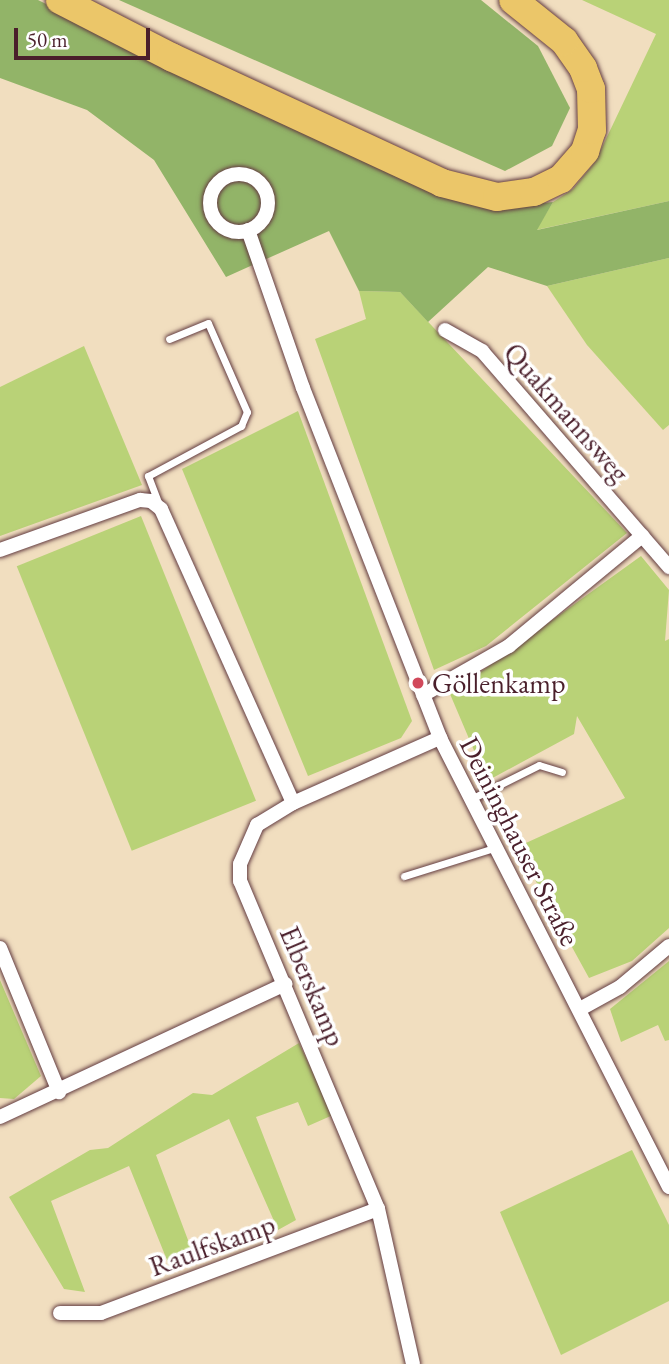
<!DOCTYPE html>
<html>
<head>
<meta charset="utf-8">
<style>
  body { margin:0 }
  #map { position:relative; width:669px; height:1364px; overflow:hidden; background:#f1debf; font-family:"EB Garamond",serif }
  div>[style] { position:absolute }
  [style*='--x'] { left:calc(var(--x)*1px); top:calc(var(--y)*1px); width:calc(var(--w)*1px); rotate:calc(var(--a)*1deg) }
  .green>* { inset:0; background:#b9d277; transform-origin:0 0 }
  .forest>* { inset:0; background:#92b468 }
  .roads { filter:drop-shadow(0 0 2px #633c41) drop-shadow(0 0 2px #633c41) }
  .service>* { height:7px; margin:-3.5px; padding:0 3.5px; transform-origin:3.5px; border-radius:3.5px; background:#fff }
  .minor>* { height:14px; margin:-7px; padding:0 7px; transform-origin:7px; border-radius:7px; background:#fff }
  .minor>.ring { margin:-7px; padding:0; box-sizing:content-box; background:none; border:14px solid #fff; border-radius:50% }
  .motorway>* { height:28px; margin:-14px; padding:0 14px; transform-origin:14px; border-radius:14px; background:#ebc669 }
  .dots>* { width:19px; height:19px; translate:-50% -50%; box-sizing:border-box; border:4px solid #fff; border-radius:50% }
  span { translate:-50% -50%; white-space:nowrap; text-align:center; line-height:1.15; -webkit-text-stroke:7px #fff; paint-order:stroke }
  .street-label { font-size:28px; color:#4a1f2b }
  .poi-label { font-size:28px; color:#4a1f2b }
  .left { translate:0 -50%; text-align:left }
  .scale { position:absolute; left:14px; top:28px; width:136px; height:32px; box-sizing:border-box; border:4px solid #4a1f2b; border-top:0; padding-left:9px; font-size:21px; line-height:24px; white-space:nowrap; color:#4a1f2b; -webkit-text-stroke:5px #fff; paint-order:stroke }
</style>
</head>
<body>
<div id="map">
  <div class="green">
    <i style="clip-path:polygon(582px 0,669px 0,669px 201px,536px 230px,553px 202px,573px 189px,595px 162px,656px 34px)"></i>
    <i style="clip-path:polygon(669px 258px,669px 425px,663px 430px,587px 345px,547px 286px)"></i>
    <i style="clip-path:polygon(359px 291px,400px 292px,627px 533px,486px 646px,434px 670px,315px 339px,366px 319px)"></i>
    <i style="clip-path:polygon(84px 346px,142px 485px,0 536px,0 387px)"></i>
    <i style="clip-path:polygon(298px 411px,412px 721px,401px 738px,308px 776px,182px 469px)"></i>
    <i style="left:141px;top:516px;width:307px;height:134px;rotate:68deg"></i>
    <i style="clip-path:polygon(641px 556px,669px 590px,665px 641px,669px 639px,669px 928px,632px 961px,589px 978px,517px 847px,625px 798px,577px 716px,574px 734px,487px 781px,450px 694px)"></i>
    <i style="clip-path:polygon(669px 961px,669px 1040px,665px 1041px,658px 1025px,621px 1042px,610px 1009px)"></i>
    <i style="clip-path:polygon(0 980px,41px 1076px,14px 1099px,0 1098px)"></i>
    <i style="clip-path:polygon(299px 1043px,333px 1115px,308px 1126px,298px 1102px,256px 1117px,296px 1220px,278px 1230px,229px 1119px,156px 1155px,194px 1256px,169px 1265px,129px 1166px,51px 1201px,85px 1292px,64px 1289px,9px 1197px,90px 1150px,108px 1148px,193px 1093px,212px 1095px)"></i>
    <i style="clip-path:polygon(632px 1150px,669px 1225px,669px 1301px,561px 1355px,500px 1212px)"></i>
  </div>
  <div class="forest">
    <i style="clip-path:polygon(0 0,38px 0,386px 171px,497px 208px,553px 202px,537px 230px,669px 201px,669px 258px,547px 286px,488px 267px,428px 322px,400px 292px,359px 291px,329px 231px,226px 277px,154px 160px,87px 110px,0 78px)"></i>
    <i style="clip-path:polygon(119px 0,481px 0,538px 46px,570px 108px,552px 146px,505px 171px)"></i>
  </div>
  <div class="roads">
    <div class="service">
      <i style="--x:158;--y:502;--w:28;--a:-111"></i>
      <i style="--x:148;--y:476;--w:106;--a:-28.3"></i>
      <i style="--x:241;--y:426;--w:15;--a:-67"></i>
      <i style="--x:247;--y:412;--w:97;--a:-113.7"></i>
      <i style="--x:208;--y:323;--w:42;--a:157.7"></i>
      <i style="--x:469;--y:800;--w:78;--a:-26.6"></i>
      <i style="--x:539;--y:765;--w:24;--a:17"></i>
      <i style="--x:404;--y:876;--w:94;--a:-17.3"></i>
    </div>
    <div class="minor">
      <i class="ring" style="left:210px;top:174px;width:44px;height:44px"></i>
      <i style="--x:248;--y:230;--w:167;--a:70.8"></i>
      <i style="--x:303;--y:388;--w:376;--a:68.6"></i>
      <i style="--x:440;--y:738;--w:504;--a:62.98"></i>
      <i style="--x:445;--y:330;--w:43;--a:29.6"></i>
      <i style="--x:482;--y:351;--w:286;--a:49.1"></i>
      <i style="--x:0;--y:550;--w:149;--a:-19.7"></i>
      <i style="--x:140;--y:500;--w:11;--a:5"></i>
      <i style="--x:151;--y:501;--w:13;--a:39"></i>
      <i style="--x:161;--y:509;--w:322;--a:65.8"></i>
      <i style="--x:423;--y:695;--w:99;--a:-29.7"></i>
      <i style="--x:509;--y:646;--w:173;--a:-39.6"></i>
      <i style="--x:0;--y:948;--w:156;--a:67.7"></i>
      <i style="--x:580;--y:1009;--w:46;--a:-28.8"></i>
      <i style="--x:620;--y:987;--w:64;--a:-39.9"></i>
      <i style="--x:0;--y:1117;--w:315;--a:-25"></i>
      <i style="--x:60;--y:1313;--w:41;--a:0"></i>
      <i style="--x:101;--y:1313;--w:296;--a:-20.6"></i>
      <i style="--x:413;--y:1364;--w:159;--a:-102.7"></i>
      <i style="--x:378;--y:1209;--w:356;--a:-112.8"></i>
      <i style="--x:240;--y:881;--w:17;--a:-90"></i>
      <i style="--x:240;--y:864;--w:43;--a:-66.4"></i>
      <i style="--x:257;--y:825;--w:42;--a:-31.4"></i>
      <i style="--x:293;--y:803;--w:161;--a:-23.9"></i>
    </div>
    <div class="motorway">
      <i style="--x:60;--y:0;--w:125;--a:27.2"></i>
      <i style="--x:171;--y:57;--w:299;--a:24.9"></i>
      <i style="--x:442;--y:183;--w:57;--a:14.3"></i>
      <i style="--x:497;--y:197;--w:37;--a:-8"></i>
      <i style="--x:534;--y:192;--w:30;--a:-26"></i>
      <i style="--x:561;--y:179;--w:37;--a:-49"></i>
      <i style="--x:585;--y:151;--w:22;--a:-72"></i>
      <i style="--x:592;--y:130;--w:41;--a:-91.4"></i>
      <i style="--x:591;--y:89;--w:22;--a:-111"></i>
      <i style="--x:583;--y:68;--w:33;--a:-125"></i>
      <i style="--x:564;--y:41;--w:65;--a:-141.2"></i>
    </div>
  </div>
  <div class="dots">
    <i style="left:418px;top:683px;background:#d1495b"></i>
  </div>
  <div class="street-label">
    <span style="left:567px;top:412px;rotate:49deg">Quakmannsweg</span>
    <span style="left:520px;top:841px;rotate:63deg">Deininghauser Straße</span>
    <span style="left:313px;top:986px;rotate:67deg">Elberskamp</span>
    <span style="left:212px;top:1245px;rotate:-20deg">Raulfskamp</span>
  </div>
  <div class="poi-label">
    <span class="left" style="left:432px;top:683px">Göllenkamp</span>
  </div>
  <div class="scale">50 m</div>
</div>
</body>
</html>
